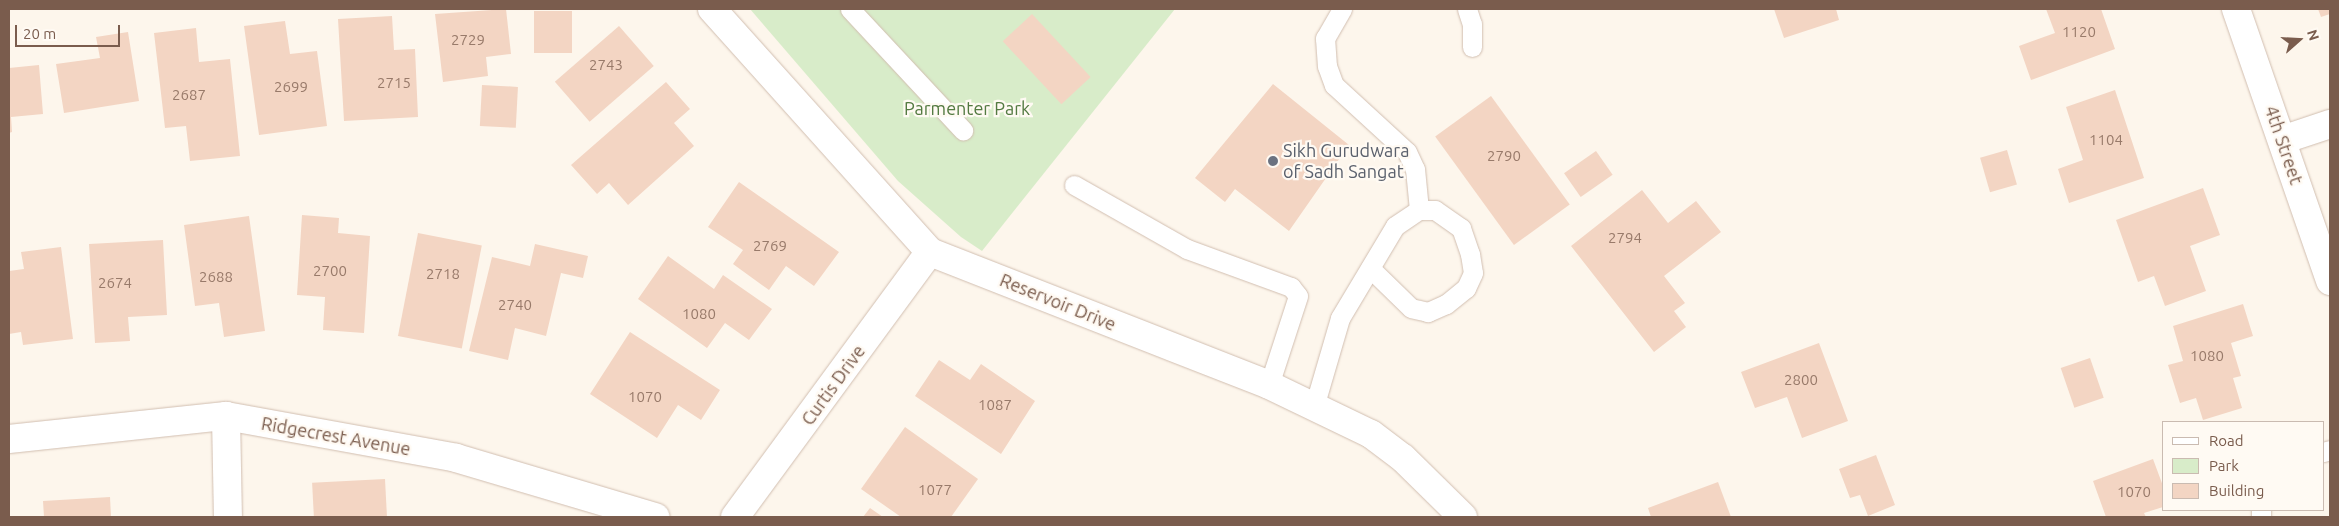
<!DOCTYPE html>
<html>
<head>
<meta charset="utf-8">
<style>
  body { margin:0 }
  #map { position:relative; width:2339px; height:526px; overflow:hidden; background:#fdf6ec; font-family:Ubuntu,sans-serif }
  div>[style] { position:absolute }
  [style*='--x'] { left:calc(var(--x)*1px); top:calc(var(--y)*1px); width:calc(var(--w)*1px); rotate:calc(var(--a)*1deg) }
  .green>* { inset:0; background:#d8ecc9 }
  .building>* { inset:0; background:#f3d5c3; transform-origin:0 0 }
  .roads { filter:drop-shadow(0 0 1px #d1beb0) drop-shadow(0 0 1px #d1beb0) }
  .lane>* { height:19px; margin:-9.5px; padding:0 9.5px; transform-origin:9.5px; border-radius:9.5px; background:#fff }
  .street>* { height:28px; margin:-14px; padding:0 14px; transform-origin:14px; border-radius:14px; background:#fff }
  .secondary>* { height:28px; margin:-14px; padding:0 14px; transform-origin:14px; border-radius:14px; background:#fff }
  .dots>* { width:14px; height:14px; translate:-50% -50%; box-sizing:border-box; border:2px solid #fffaf3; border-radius:50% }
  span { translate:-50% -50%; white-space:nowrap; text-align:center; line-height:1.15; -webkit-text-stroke:4.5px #fffaf3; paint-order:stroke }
  .number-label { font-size:15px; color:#987a6a }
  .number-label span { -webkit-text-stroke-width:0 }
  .park-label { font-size:18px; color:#537a41 }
  .street-label { font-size:18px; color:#7a5c4d }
  .worship-label { font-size:18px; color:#5b616d }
  .left { translate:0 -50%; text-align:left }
  .frame { position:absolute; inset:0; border:10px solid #7a5c4d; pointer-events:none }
  .legend { position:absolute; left:2162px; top:421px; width:162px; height:90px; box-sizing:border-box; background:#fffaf3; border:1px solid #cabbb1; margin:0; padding:6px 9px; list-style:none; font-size:15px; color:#7a5c4d }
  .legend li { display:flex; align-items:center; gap:10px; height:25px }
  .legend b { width:25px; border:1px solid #cabbb1 }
  .north { position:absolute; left:2274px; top:15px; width:50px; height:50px; -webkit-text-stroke:4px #fffaf3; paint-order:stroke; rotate:71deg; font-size:14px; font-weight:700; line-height:20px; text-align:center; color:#7a5c4d }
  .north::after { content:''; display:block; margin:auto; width:18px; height:22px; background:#7a5c4d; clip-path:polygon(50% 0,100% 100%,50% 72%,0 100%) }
  .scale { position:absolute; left:15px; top:25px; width:105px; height:22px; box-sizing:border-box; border:2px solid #7a5c4d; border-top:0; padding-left:6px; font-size:15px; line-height:18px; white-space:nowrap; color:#7a5c4d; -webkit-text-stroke:4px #fffaf3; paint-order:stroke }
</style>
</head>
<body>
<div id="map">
  <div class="green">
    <i style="clip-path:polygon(750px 9px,1175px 9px,982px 251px,961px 237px,898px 181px)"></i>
  </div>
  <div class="building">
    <i style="clip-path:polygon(506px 9px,511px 54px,486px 57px,488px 76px,443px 82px,435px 14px)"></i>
    <i style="clip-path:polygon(1774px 9px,1836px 9px,1839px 20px,1784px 38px)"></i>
    <i style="clip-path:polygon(2046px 9px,2101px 9px,2115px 49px,2031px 80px,2019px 46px,2055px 33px)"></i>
    <i style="clip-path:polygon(2318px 9px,2330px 9px,2330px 14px,2321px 17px)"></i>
    <i style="left:572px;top:11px;width:42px;height:38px;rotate:90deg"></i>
    <i style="left:1032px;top:14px;width:86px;height:40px;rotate:47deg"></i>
    <i style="clip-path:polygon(392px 16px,394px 50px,415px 49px,418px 117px,344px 121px,338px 19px)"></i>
    <i style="clip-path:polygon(285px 21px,290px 54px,317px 51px,327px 126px,259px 135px,244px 26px)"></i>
    <i style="left:619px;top:26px;width:53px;height:85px;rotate:49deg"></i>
    <i style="clip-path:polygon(196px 28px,199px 62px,230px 59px,240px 156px,190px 161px,186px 126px,165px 128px,154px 33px)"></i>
    <i style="clip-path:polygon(128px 32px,139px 101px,64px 113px,56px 64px,100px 58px,96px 37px)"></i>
    <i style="clip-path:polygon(39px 65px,43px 114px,11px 117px,12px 132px,9px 133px,9px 68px)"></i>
    <i style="clip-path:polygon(666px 82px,690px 109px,674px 123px,694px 146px,628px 205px,609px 183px,597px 194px,571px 165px)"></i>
    <i style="clip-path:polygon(1273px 84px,1349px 145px,1289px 231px,1235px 189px,1225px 202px,1195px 178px)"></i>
    <i style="left:482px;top:85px;width:36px;height:41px;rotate:3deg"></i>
    <i style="clip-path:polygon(2115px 90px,2144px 178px,2069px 203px,2058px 169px,2083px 160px,2066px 107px)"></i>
    <i style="left:1491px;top:96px;width:134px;height:69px;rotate:54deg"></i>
    <i style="left:2007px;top:150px;width:36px;height:28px;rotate:74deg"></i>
    <i style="left:1596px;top:151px;width:29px;height:39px;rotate:55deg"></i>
    <i style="clip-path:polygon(739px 182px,839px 252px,814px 286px,786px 266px,769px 290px,733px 264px,743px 250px,708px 227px)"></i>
    <i style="clip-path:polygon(2203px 188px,2220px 235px,2190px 246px,2206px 291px,2165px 306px,2154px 276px,2138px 282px,2116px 220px)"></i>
    <i style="clip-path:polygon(1642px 190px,1668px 223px,1696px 201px,1721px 232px,1664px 276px,1685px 303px,1674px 311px,1686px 327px,1654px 352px,1571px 246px)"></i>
    <i style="clip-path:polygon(302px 215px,339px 218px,338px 233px,370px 236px,364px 333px,323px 330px,325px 297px,297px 295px)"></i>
    <i style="clip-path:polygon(249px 216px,265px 331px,224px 337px,219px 303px,195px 306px,184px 225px)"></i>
    <i style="left:418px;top:233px;width:65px;height:105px;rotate:11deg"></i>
    <i style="clip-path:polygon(163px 240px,167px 315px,128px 317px,130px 341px,95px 343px,89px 244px)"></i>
    <i style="clip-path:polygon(535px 244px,588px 256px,583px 278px,561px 273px,546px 336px,515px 328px,508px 360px,469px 351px,492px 257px,530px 266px)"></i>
    <i style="clip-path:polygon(61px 247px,73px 339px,23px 345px,21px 332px,9px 334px,9px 271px,24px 269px,21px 252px)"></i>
    <i style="clip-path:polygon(668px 256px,714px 289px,723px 275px,772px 309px,749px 340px,725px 323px,707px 348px,638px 299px)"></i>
    <i style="clip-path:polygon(2243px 304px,2253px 336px,2231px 343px,2241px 376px,2233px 378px,2242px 408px,2203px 420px,2196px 398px,2180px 403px,2168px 365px,2183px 361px,2173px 326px)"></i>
    <i style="clip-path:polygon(630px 332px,720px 390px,701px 420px,678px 405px,657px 438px,590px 394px)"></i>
    <i style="clip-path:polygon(1819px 343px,1848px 421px,1802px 438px,1787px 397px,1755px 408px,1741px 372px)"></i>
    <i style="left:2090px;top:358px;width:42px;height:31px;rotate:71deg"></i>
    <i style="clip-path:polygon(939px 360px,970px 380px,981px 364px,1035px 401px,1001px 454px,915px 396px)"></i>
    <i style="clip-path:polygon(905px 427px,978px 479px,951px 517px,901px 517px,861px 489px)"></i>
    <i style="clip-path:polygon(1876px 455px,1895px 505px,1868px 516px,1860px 495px,1850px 498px,1839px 469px)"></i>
    <i style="clip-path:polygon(2153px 459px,2163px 486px,2163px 507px,2144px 513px,2146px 517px,2106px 517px,2093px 481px)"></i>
    <i style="left:385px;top:479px;width:38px;height:73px;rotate:87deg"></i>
    <i style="clip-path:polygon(1718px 482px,1731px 517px,1651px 517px,1648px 508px)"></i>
    <i style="clip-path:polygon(110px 497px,111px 517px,44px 517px,43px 501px)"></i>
    <i style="clip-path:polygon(870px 508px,883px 517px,863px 517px)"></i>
  </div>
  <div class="roads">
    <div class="lane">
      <i style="--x:850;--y:9;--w:166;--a:47"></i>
      <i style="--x:1342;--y:9;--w:34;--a:120"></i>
      <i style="--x:1325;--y:38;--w:28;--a:86"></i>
      <i style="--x:1327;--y:66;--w:20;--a:70"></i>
      <i style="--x:1334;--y:85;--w:99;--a:42.5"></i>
      <i style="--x:1407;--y:152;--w:19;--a:65"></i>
      <i style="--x:1415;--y:169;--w:41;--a:84.4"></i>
      <i style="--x:1467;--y:9;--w:16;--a:72"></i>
      <i style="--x:1472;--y:24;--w:23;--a:90"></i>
      <i style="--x:1074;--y:185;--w:130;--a:29.5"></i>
      <i style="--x:1187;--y:249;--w:111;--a:20.1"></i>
      <i style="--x:1291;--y:287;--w:11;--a:52"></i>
      <i style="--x:1298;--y:296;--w:94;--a:108"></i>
      <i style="--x:1314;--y:407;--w:93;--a:-73.7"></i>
      <i style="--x:1340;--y:318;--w:107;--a:-59.1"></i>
      <i style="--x:1395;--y:226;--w:29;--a:-34"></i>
      <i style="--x:1419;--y:210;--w:16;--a:0"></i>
      <i style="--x:1435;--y:210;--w:32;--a:35"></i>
      <i style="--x:1461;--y:228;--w:28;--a:71"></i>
      <i style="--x:1470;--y:254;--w:19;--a:81"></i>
      <i style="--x:1473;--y:273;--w:17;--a:115"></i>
      <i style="--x:1466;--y:288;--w:26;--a:141"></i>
      <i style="--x:1446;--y:304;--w:20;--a:156"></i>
      <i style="--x:1428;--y:312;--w:17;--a:-167"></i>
      <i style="--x:1411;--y:308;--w:57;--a:-135.7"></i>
      <i style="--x:2323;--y:452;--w:7;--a:-16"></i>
      <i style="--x:2261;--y:517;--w:7;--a:-90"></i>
    </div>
    <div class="street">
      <i style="--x:712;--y:9;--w:326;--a:48.1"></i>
      <i style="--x:930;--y:252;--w:364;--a:21.4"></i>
      <i style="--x:1269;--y:385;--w:113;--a:25.7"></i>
      <i style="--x:1371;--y:434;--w:40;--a:37"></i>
      <i style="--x:1403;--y:458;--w:84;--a:44.5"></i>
      <i style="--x:2282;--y:140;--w:51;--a:-18.4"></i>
      <i style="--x:226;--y:416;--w:101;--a:88.9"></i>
      <i style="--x:9;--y:439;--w:218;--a:-6.1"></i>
      <i style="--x:226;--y:416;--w:234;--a:10.3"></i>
      <i style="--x:456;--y:458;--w:208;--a:16.5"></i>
      <i style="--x:735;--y:517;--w:329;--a:-53.7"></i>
    </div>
    <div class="secondary">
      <i style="--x:2236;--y:9;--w:288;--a:70.9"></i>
    </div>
  </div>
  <div class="dots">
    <i style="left:1273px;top:161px;background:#6b7280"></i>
  </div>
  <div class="number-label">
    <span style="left:2079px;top:32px">1120</span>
    <span style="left:468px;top:40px">2729</span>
    <span style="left:606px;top:65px">2743</span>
    <span style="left:394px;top:83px">2715</span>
    <span style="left:291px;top:87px">2699</span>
    <span style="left:189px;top:95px">2687</span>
    <span style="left:2106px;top:140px">1104</span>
    <span style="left:1504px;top:156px">2790</span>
    <span style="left:1625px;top:238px">2794</span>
    <span style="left:770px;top:246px">2769</span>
    <span style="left:330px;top:271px">2700</span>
    <span style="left:443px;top:274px">2718</span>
    <span style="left:216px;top:277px">2688</span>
    <span style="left:115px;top:283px">2674</span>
    <span style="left:515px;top:305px">2740</span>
    <span style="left:699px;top:314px">1080</span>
    <span style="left:2207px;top:356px">1080</span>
    <span style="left:1801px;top:380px">2800</span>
    <span style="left:645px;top:397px">1070</span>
    <span style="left:995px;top:405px">1087</span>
    <span style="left:935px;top:490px">1077</span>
    <span style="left:2134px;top:492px">1070</span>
  </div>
  <div class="park-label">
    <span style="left:967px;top:108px">Parmenter Park</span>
  </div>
  <div class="street-label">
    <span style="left:2284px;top:145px;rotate:71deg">4th Street</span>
    <span style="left:1058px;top:302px;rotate:22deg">Reservoir Drive</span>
    <span style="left:833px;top:385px;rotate:-54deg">Curtis Drive</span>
    <span style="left:336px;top:436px;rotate:10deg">Ridgecrest Avenue</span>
  </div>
  <div class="worship-label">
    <span class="left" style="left:1283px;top:161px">Sikh Gurudwara<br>of Sadh Sangat</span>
  </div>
  <div class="frame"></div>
  <ul class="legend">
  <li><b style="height:6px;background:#fff"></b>Road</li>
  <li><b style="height:14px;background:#d8ecc9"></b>Park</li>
  <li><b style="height:14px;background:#f3d5c3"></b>Building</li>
  </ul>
  <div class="north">N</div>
  <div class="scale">20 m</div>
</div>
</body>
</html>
